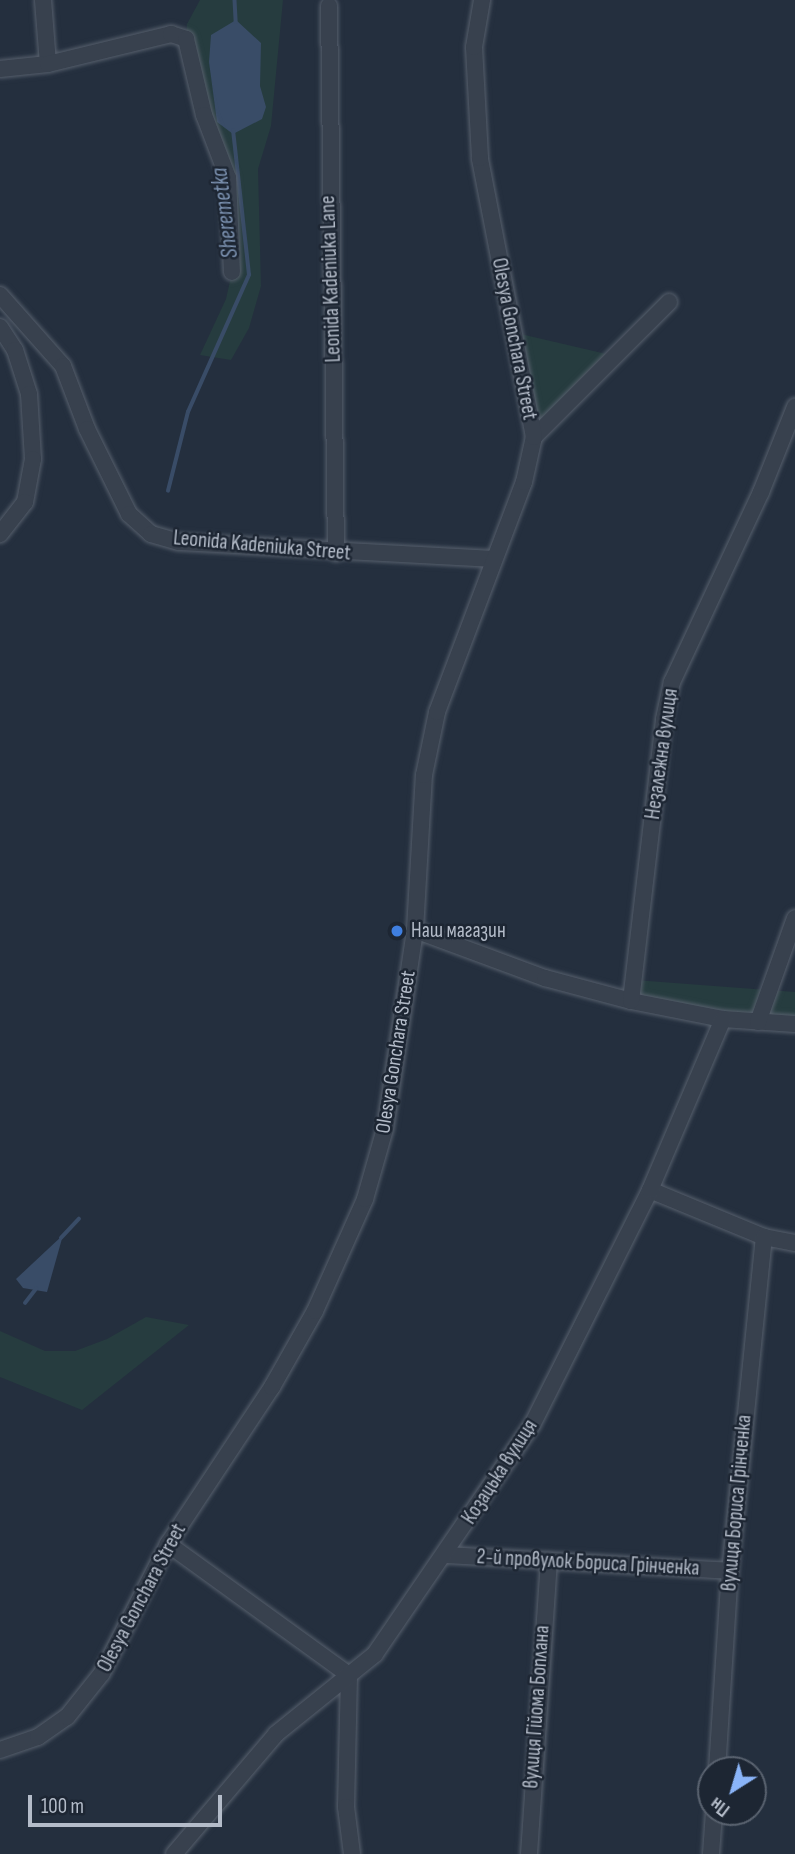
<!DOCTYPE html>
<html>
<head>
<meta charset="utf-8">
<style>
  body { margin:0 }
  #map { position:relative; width:795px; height:1854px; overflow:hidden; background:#242f3e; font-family:"Sofia Sans Condensed",sans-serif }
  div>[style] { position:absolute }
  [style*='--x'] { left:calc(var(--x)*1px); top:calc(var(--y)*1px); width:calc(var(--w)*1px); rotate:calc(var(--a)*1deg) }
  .green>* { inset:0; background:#263c3f }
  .water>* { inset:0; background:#394c67 }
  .stream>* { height:3.5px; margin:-1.75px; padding:0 1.75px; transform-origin:1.75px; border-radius:1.75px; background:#394c67 }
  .roads { filter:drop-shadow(0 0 2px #565f6c) drop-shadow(0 0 2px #565f6c) }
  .minor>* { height:16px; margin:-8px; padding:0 8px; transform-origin:8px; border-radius:8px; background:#38414e }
  .dots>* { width:19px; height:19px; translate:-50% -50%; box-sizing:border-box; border:4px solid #1d2633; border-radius:50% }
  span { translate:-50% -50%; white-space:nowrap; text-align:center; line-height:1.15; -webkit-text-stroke:5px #1d2633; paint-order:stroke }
  .street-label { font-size:21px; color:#b4bcc9 }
  .poi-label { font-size:21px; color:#b4bcc9 }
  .left { translate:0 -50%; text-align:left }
  .water-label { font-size:23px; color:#7c92b1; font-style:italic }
  .north { position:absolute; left:697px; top:1756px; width:70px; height:70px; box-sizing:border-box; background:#1d2633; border:2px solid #59626f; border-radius:50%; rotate:217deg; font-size:19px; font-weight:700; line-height:28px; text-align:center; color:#b4bcc9 }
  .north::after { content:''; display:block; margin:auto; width:24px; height:32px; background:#8ab4f8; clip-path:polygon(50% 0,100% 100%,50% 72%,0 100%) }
  .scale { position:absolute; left:28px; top:1795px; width:194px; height:32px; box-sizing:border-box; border:4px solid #b4bcc9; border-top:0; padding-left:9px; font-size:21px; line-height:24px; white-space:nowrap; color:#b4bcc9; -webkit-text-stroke:5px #1d2633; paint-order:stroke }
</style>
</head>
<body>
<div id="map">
  <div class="green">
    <i style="clip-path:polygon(200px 0,283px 0,271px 126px,258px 169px,261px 286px,249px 328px,231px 360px,200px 355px,226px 299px,232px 272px,232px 213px,186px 39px,187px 24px)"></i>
    <i style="clip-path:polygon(512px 332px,615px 356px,534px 437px)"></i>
    <i style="clip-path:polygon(635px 980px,795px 992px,795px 1024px,631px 1001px)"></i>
    <i style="clip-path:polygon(146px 1317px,189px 1325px,82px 1410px,0 1377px,0 1331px,45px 1351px,75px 1351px,107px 1339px)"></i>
  </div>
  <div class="water">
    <i style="clip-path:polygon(236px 20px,261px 43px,260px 86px,266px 107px,262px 119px,233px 134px,217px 122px,209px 62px,211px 35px)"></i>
    <i style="clip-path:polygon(63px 1235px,47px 1292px,23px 1288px,16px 1279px)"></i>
  </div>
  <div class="stream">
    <i style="--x:235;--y:0;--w:22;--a:87"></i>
    <i style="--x:168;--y:491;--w:81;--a:-75.8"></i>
    <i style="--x:188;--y:412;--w:150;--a:-66"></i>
    <i style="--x:249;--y:275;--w:145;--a:-96.3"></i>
    <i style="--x:61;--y:1238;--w:26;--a:-47"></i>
    <i style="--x:25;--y:1303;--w:18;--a:-52"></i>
  </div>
  <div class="roads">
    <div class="minor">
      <i style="--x:43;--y:0;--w:64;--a:85.5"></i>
      <i style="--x:329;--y:6;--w:547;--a:89.27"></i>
      <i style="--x:0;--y:69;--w:48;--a:-5.9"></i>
      <i style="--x:48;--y:64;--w:127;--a:-13.7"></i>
      <i style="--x:171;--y:34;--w:16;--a:18"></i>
      <i style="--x:186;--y:39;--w:78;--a:76.7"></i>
      <i style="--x:204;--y:115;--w:67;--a:69.1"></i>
      <i style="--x:228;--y:178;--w:94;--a:87.6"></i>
      <i style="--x:0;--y:295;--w:95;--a:48.4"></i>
      <i style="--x:63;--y:366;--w:67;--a:69.1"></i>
      <i style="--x:87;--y:429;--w:95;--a:63.7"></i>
      <i style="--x:129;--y:514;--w:30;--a:42"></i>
      <i style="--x:151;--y:534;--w:29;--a:16"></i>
      <i style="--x:179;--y:542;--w:312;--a:3.1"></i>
      <i style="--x:0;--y:327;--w:27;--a:57"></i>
      <i style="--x:15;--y:350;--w:46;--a:72.3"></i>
      <i style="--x:29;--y:394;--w:65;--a:86.5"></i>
      <i style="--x:33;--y:459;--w:44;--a:100.5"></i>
      <i style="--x:25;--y:502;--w:41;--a:128"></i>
      <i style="--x:534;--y:437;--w:191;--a:-45"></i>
      <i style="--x:415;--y:930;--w:139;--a:20.3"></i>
      <i style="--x:545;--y:978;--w:89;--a:15"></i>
      <i style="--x:631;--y:1001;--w:94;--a:11.1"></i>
      <i style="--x:723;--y:1019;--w:72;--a:4"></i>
      <i style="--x:631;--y:1001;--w:284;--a:-83.3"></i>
      <i style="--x:664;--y:719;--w:38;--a:-78"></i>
      <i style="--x:672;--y:682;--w:210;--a:-64.9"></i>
      <i style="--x:761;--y:492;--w:92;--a:-68.2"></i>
      <i style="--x:758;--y:1022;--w:110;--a:-70.4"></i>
      <i style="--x:650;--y:1190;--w:123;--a:22.4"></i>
      <i style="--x:764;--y:1237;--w:32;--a:11"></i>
      <i style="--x:168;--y:1544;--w:223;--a:35.9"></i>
      <i style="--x:349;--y:1675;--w:132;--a:91.3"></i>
      <i style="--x:346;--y:1807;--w:47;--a:82.7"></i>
      <i style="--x:445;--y:1555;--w:285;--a:3.2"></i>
      <i style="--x:0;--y:1750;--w:40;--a:-18.9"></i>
      <i style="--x:38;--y:1737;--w:35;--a:-35"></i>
      <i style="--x:67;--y:1717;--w:56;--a:-51.5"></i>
      <i style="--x:102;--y:1673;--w:145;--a:-62.9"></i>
      <i style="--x:168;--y:1544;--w:188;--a:-56.5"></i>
      <i style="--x:272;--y:1387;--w:87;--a:-60.5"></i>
      <i style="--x:315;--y:1311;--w:123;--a:-65.9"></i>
      <i style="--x:365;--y:1199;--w:73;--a:-74.1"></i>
      <i style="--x:385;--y:1129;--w:201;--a:-81.4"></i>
      <i style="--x:415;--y:930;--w:155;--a:-86.7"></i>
      <i style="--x:424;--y:775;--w:64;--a:-78.3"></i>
      <i style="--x:437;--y:712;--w:246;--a:-69.3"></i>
      <i style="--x:524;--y:482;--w:46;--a:-77.5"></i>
      <i style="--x:534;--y:437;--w:284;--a:-101"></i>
      <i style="--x:480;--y:158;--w:111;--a:-93.1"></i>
      <i style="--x:474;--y:47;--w:48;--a:-80.3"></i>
      <i style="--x:717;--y:1770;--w:199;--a:-86.3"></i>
      <i style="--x:730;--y:1571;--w:336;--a:-84.2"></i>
      <i style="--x:174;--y:1854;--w:157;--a:-49.6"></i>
      <i style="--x:276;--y:1734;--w:127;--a:-38.9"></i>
      <i style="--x:375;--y:1654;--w:278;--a:-55.6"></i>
      <i style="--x:532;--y:1425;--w:263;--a:-63.3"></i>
      <i style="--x:650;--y:1190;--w:186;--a:-66.9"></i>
      <i style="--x:529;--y:1854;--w:294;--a:-86.1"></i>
      <i style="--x:711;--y:1854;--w:42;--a:-85.9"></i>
    </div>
  </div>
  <div class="dots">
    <i style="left:397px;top:931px;background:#3f7fe0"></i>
  </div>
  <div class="street-label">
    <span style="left:331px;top:279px;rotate:-92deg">Leonida Kadeniuka Lane</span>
    <span style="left:514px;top:339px;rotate:79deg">Olesya Gonchara Street</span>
    <span style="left:262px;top:546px;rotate:5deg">Leonida Kadeniuka Street</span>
    <span style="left:662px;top:754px;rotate:-82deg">Незалежна вулиця</span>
    <span style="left:396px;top:1052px;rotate:-81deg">Olesya Gonchara Street</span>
    <span style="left:500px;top:1472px;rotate:-57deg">Козацька вулиця</span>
    <span style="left:737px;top:1503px;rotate:-85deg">вулиця Бориса Грінченка</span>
    <span style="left:588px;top:1563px;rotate:3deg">2-й провулок Бориса Грінченка</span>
    <span style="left:142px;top:1598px;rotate:-62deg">Olesya Gonchara Street</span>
    <span style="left:537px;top:1707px;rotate:-86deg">вулиця Гійома Боплана</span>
  </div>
  <div class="poi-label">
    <span class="left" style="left:411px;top:931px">Наш магазин</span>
  </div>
  <div class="water-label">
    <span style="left:225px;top:213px;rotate:-97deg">Sheremetka</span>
  </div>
  <div class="north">Пн</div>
  <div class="scale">100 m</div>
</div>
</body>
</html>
